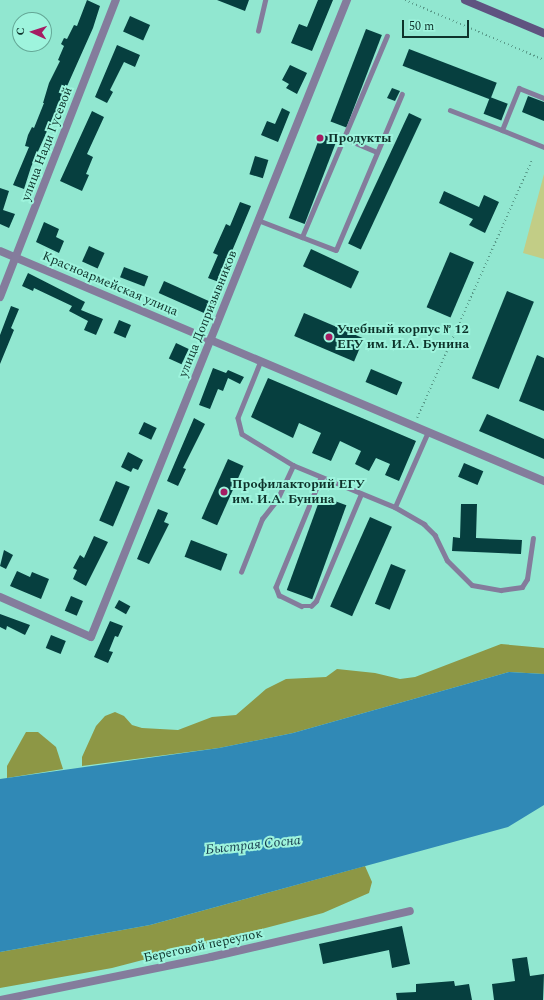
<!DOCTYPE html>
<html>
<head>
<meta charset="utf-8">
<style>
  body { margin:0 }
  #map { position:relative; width:544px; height:1000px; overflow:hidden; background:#91e7d0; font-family:Spectral,serif }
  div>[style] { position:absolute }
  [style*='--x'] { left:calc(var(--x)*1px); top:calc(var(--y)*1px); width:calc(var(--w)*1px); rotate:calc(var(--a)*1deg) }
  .green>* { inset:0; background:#c2cd86 }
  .forest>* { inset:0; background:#8d9745 }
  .water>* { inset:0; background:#3089b6 }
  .building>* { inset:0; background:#063f3f; transform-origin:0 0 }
  .path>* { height:1.5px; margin-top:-0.75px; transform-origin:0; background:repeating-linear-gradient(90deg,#599a89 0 1px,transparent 0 4px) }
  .lane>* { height:4.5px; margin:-2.25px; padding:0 2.25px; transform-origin:2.25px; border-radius:2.25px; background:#847c9c }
  .street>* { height:8px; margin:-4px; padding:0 4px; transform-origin:4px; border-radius:4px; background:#847c9c }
  .secondary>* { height:8px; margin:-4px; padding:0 4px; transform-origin:4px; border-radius:4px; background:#5f5380 }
  .dots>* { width:11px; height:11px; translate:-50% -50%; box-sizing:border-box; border:2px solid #9ef4dd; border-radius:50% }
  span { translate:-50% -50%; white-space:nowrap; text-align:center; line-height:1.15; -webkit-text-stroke:4px #9ef4dd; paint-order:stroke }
  .poi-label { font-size:13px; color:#0e332b; font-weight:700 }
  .left { translate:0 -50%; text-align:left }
  .street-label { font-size:13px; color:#0e332b }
  .water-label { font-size:14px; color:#153a4e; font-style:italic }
  .north { position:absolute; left:12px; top:12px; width:40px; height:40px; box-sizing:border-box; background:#9ef4dd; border:1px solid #64a796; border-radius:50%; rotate:273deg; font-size:11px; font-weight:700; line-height:16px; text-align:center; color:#0e332b }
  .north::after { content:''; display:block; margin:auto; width:14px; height:18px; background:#a51c63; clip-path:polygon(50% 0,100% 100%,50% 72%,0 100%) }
  .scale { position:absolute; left:402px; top:20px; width:67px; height:18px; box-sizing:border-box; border:2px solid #0e332b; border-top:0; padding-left:5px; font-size:12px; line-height:14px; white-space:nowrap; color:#0e332b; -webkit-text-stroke:3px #9ef4dd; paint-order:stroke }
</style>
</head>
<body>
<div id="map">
  <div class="green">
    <i style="clip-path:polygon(544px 174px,544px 259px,523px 253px)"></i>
  </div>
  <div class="forest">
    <i style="clip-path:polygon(501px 644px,544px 648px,544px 674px,509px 672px,293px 733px,219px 748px,82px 766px,82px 757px,96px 726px,105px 716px,115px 712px,124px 716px,132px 725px,142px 728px,178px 730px,212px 717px,236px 715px,266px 689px,286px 679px,326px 677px,337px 669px,375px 673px,400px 679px,415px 677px)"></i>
    <i style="clip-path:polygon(26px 732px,38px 732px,56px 747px,63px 769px,7px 778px,7px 766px)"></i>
    <i style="clip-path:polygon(365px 866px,372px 882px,369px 893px,323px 913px,112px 968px,0 988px,0 952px,150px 925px)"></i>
  </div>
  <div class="water">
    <i style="clip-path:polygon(509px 672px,544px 674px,544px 805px,508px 827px,150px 925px,0 952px,0 779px,219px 748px,293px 733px)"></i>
  </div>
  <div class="building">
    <i style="clip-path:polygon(87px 0,100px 6px,93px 28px,31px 167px,24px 189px,13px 185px,29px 147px,25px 146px,28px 135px,32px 127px,34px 128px,44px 103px,43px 103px,49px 83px,60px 61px,58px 60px,64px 46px,61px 44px,64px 38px,67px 39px,74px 25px,77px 26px)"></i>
    <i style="clip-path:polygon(217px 0,249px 0,245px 11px)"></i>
    <i style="clip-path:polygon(318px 0,333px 0,312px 51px,291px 43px,299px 24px,307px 27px)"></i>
    <i style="left:130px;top:16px;width:22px;height:17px;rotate:24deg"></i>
    <i style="left:366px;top:29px;width:17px;height:99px;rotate:21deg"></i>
    <i style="clip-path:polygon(117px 45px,140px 55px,135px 67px,124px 62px,110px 90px,113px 92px,107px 103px,95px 97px)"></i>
    <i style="left:409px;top:49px;width:94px;height:18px;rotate:21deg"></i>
    <i style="clip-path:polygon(290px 65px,307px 73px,297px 94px,286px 88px,289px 84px,282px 80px)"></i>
    <i style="clip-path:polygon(392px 88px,400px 91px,395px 101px,387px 98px)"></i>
    <i style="clip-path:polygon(528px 96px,544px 102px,544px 121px,522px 112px)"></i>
    <i style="left:490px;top:97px;width:19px;height:18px;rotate:21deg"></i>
    <i style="clip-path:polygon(282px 108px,290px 112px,278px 142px,261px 135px,267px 121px,275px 124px)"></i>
    <i style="clip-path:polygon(92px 111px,104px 117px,87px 154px,93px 157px,86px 174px,89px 175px,82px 191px,60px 181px)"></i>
    <i style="left:409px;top:113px;width:14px;height:144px;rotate:25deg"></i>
    <i style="left:321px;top:134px;width:17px;height:90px;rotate:21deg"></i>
    <i style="left:255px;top:156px;width:14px;height:19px;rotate:17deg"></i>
    <i style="clip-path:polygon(0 188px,9px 191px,3px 210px,15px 214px,9px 228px,0 224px)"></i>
    <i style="clip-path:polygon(444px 191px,479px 207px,484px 195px,499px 202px,485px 233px,469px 225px,473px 219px,439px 203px)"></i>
    <i style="clip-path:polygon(240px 202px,251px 206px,219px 282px,208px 278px,218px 255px,213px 253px,226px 224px,230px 226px)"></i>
    <i style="clip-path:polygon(44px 222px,59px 229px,56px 237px,64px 241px,59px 253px,36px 242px)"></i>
    <i style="left:89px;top:246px;width:17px;height:17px;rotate:24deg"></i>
    <i style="left:311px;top:249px;width:53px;height:19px;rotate:25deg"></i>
    <i style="left:450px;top:252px;width:26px;height:60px;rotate:23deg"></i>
    <i style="left:124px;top:267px;width:26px;height:11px;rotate:21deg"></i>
    <i style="clip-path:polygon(28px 273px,85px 302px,81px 310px,103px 319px,96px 335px,84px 330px,88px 321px,69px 311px,72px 306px,34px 288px,33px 291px,22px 286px)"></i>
    <i style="left:164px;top:281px;width:52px;height:13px;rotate:24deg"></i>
    <i style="left:507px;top:291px;width:29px;height:94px;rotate:22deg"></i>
    <i style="clip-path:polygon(11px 306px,19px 309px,11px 328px,14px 330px,0 364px,0 335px)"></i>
    <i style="left:304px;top:313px;width:65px;height:25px;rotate:23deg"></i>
    <i style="left:119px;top:320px;width:13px;height:14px;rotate:23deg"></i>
    <i style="left:176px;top:343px;width:14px;height:17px;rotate:25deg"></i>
    <i style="clip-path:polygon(537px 355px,544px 358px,544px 411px,519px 401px)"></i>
    <i style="clip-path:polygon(213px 368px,226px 373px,228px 370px,244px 377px,240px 384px,228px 378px,223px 391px,218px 389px,210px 409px,199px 405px)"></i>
    <i style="left:371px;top:369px;width:34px;height:14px;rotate:23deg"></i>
    <i style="clip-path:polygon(268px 378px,416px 441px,399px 481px,385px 475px,390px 464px,376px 458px,369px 471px,355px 464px,361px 451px,340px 441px,331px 461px,312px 453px,321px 433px,299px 423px,293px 438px,251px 417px)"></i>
    <i style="clip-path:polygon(487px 414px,544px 439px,544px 459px,479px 431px)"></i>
    <i style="clip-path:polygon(194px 418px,205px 424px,183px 468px,186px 469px,178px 486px,167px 481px)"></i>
    <i style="left:144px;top:422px;width:14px;height:13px;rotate:25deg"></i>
    <i style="clip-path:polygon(128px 452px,143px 460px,138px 470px,133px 468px,131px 472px,121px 467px)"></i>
    <i style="left:228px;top:459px;width:17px;height:65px;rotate:24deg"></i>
    <i style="left:464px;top:463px;width:21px;height:15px;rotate:23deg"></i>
    <i style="left:116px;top:481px;width:15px;height:43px;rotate:23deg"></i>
    <i style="left:321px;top:496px;width:27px;height:100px;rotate:20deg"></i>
    <i style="clip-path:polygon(461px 504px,477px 504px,476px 538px,522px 540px,521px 554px,452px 551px,453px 537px,460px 538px)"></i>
    <i style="clip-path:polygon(158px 509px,168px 513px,164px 522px,169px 524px,149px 564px,137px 559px)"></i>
    <i style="left:370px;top:517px;width:24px;height:98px;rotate:24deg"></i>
    <i style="clip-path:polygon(94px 536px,108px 542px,86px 586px,73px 579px,77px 570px,73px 568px,80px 555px,84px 558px)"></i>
    <i style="left:191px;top:540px;width:39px;height:18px;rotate:21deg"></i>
    <i style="clip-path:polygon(4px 550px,13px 555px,6px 569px,0 566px)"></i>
    <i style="left:391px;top:564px;width:16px;height:43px;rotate:22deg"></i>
    <i style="clip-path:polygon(17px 571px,30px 577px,32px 572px,49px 579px,41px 599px,10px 586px)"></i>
    <i style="left:71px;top:596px;width:13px;height:16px;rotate:23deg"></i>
    <i style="left:119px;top:600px;width:13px;height:9px;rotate:29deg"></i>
    <i style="clip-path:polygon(0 614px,30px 625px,25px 635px,7px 626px,6px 630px,0 627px)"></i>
    <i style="clip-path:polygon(110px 621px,123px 626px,118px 637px,115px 636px,109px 651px,113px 652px,108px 663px,94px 657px)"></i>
    <i style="left:51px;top:635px;width:16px;height:14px;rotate:22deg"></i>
    <i style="clip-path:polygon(402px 926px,410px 964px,392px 968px,389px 950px,323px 964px,319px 944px)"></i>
    <i style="clip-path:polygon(527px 957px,530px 976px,544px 974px,543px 1000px,494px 1000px,492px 984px,515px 981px,512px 959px)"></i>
    <i style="clip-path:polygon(454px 981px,455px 986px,469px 984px,472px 1000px,397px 1000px,396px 993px,416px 992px,416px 984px)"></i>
  </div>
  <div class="path">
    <i style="--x:405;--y:0;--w:151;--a:23.3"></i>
    <i style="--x:417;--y:418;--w:282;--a:-66"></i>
  </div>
  <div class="lane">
    <i style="--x:258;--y:31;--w:32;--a:-77"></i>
    <i style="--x:450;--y:110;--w:56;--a:21"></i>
    <i style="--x:502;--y:130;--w:45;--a:-68"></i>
    <i style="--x:519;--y:88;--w:27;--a:22"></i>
    <i style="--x:502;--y:130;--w:45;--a:22"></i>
    <i style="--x:344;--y:138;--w:36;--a:23"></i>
    <i style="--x:258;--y:220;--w:47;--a:21.1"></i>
    <i style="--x:302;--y:237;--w:218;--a:-67.1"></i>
    <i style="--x:302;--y:237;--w:36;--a:21"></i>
    <i style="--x:336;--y:250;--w:169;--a:-67.1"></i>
    <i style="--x:261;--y:361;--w:61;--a:112"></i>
    <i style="--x:238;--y:418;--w:16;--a:76"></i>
    <i style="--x:242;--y:434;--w:60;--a:31.3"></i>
    <i style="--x:293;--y:465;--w:110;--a:22.4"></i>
    <i style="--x:395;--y:507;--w:34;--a:30"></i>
    <i style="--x:424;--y:524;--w:16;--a:45"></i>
    <i style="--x:435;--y:535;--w:28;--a:64"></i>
    <i style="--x:447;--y:560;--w:35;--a:45"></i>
    <i style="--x:472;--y:585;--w:29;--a:10"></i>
    <i style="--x:501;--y:590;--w:21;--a:-8"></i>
    <i style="--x:522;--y:587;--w:9;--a:-58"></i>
    <i style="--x:527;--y:579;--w:41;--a:-81.7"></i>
    <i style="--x:321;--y:478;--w:118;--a:112.4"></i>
    <i style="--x:276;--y:587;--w:9;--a:69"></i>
    <i style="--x:279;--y:595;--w:25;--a:26"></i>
    <i style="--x:302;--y:606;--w:9;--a:0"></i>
    <i style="--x:311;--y:606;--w:7;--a:-45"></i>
    <i style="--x:316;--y:601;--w:116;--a:-67.2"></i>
    <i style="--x:395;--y:507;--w:82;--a:-66.3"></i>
    <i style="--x:241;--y:572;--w:57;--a:-68.4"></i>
    <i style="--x:262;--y:519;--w:24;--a:-52"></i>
    <i style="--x:277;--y:500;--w:38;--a:-65"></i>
  </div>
  <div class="street">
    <i style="--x:0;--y:251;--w:591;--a:22.92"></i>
    <i style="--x:0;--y:297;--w:319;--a:-68.7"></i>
    <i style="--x:0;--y:597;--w:99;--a:23.7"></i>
    <i style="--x:91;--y:637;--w:687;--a:-68.11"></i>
    <i style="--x:0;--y:1000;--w:215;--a:-11.5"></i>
    <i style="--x:211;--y:957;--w:204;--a:-13"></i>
  </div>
  <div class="secondary">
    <i style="--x:465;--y:0;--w:86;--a:22.7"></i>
  </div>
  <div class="dots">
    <i style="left:320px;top:138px;background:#a51c63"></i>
    <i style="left:329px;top:337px;background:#a51c63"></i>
    <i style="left:224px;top:492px;background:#a51c63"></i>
  </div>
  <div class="poi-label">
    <span class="left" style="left:328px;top:138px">Продукты</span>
    <span class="left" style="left:337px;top:337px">Учебный корпус № 12<br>ЕГУ им. И.А. Бунина</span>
    <span class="left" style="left:232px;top:492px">Профилакторий ЕГУ<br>им. И.А. Бунина</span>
  </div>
  <div class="street-label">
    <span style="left:47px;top:144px;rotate:-69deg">улица Нади Гусевой</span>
    <span style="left:110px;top:284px;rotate:23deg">Красноармейская улица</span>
    <span style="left:208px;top:314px;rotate:-68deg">улица Допризывников</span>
    <span style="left:203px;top:946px;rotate:-12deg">Береговой переулок</span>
  </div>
  <div class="water-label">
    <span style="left:253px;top:845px;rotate:-6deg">Быстрая Сосна</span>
  </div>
  <div class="north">С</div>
  <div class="scale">50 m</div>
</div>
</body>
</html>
